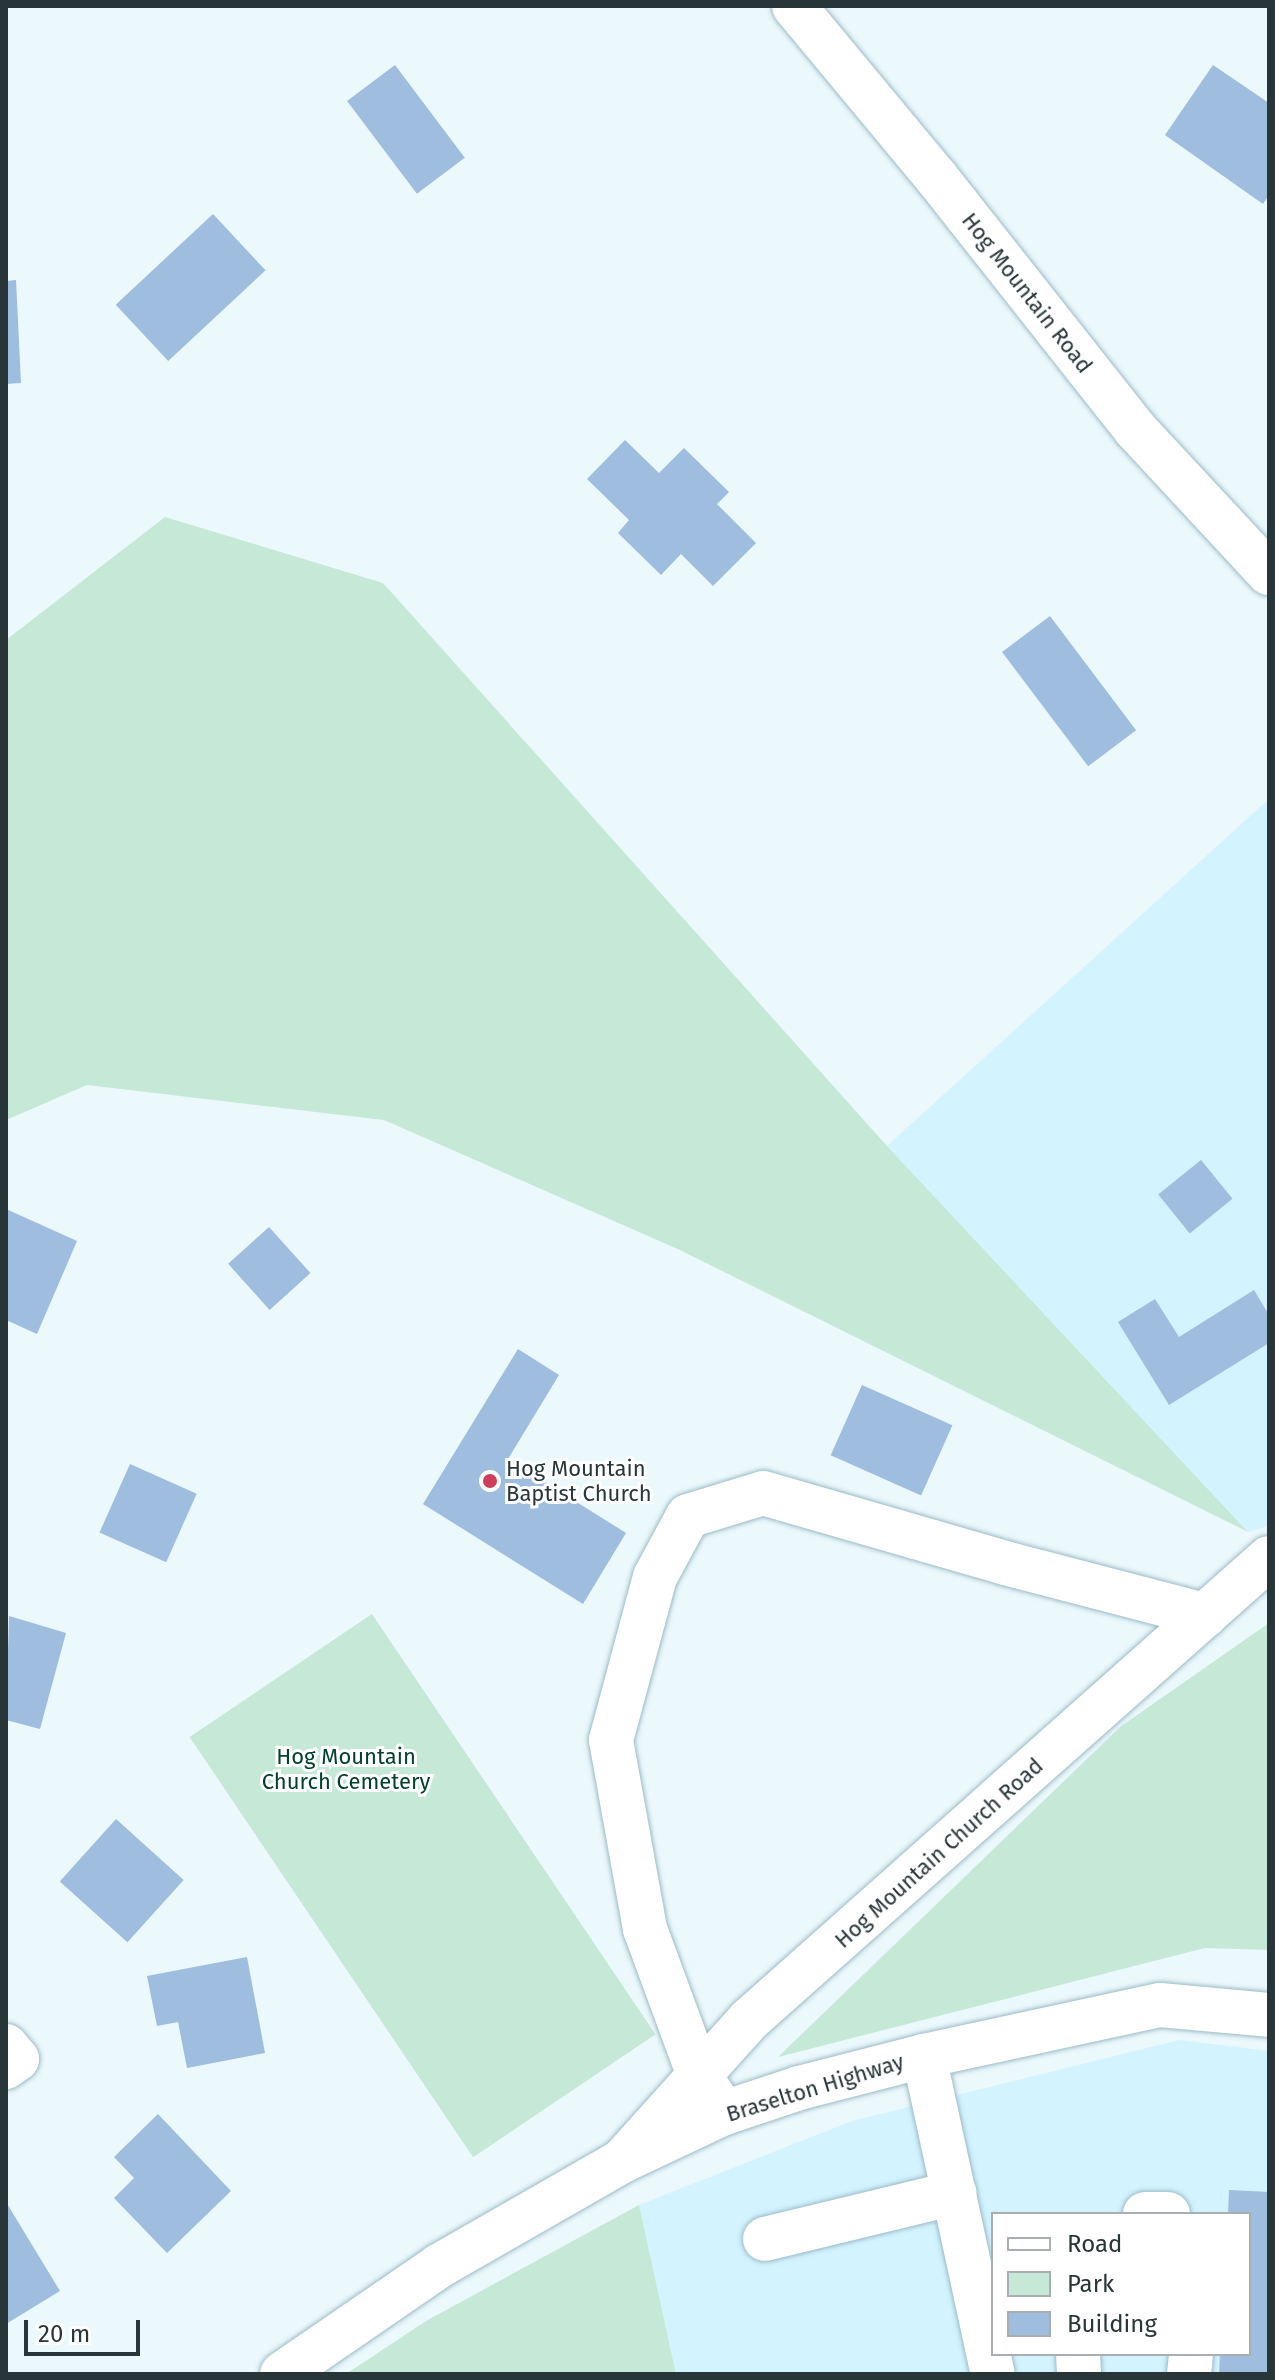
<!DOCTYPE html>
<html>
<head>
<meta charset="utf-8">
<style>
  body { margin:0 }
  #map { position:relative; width:1275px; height:2380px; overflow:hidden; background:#ebf8fc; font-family:"Fira Sans",sans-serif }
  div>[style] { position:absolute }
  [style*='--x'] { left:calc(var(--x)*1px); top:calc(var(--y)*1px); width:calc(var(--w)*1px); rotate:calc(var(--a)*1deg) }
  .built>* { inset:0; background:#d2f3ff }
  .green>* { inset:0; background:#c6e8d6; transform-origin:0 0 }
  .building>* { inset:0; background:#9fbddf; transform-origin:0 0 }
  .roads { filter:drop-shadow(0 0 2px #9cbbc6) drop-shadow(0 0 2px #9cbbc6) }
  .minor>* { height:44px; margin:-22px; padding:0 22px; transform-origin:22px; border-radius:22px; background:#fff }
  .major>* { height:44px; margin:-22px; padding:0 22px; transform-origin:22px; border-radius:22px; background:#fff }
  .dots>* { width:22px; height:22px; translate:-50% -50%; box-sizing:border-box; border:4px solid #fff; border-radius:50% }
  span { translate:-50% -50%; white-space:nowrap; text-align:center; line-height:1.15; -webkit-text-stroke:6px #fff; paint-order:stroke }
  .street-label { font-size:22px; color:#283539 }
  .poi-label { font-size:22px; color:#283539 }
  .left { translate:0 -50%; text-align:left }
  .park-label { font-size:22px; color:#02412b }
  .frame { position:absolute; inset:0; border:8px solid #283539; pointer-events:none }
  .legend { position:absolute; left:991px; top:2212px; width:260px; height:144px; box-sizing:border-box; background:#fff; border:2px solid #a9aeb0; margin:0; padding:10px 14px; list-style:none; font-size:24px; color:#283539 }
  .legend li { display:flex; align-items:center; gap:16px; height:40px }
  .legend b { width:40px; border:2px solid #a9aeb0 }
  .scale { position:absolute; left:24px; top:2320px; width:116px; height:36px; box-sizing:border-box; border:4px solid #283539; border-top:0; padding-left:10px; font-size:24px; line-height:28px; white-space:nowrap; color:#283539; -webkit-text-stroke:6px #fff; paint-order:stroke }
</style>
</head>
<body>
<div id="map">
  <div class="built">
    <i style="clip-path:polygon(1269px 799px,1269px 1526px,1248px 1532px,887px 1146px)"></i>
    <i style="clip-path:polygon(evenodd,1179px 2040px,1269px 2051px,1269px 2374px,676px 2374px,639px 2205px,852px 2121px,1179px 2040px,993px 2214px,1249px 2214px,1249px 2354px,993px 2354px,993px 2214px)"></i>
  </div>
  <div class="green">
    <i style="clip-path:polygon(165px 517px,383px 583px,887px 1146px,1248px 1532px,680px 1250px,384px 1120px,87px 1085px,6px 1120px,6px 640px)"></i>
    <i style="left:372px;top:1614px;width:507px;height:220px;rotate:56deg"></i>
    <i style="clip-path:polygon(1269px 1623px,1269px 1950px,1205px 1948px,778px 2057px,1120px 1727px)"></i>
    <i style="clip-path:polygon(639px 2205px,676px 2374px,346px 2374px,426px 2321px)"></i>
  </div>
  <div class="building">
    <i style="left:395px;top:65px;width:116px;height:60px;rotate:53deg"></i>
    <i style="clip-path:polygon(1213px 65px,1269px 103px,1269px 195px,1263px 204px,1165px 135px)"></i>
    <i style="left:213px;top:214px;width:77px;height:133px;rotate:47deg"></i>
    <i style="clip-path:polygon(16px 280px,21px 383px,6px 384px,6px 281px)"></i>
    <i style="clip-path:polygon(625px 440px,659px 473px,684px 448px,729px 492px,717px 504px,756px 543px,713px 586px,681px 554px,661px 575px,618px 533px,629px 520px,587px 479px)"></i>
    <i style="left:1050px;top:616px;width:143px;height:60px;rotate:53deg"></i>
    <i style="left:1201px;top:1160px;width:50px;height:55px;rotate:51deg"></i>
    <i style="clip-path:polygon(6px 1209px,77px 1241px,37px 1334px,6px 1320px)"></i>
    <i style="left:269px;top:1227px;width:62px;height:55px;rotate:48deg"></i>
    <i style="clip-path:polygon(1254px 1290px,1269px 1315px,1269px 1343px,1169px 1405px,1118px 1322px,1155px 1299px,1179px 1337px)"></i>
    <i style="clip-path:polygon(518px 1349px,559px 1375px,508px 1459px,626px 1533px,583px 1604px,423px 1504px)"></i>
    <i style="left:862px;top:1385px;width:99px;height:77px;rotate:24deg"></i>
    <i style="left:130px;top:1464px;width:73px;height:75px;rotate:24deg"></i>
    <i style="clip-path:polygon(9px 1616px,66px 1633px,40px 1729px,6px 1720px)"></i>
    <i style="left:116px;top:1819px;width:91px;height:84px;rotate:42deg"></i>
    <i style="clip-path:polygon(247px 1957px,265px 2053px,187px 2068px,178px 2022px,157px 2026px,147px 1976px)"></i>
    <i style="clip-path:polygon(158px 2114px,231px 2191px,167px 2253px,114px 2198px,134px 2178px,114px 2157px)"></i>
    <i style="clip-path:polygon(1229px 2190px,1269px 2192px,1269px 2374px,1219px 2374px,1220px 2354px,1249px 2354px,1249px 2214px,1228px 2214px)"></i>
    <i style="clip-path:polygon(6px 2202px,60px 2291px,6px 2324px)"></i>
  </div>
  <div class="roads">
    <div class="minor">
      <i style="--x:794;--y:6;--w:222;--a:50.3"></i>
      <i style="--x:936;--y:177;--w:321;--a:51.7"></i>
      <i style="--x:1135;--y:429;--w:197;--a:47.1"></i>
      <i style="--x:6;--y:2046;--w:17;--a:50"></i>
      <i style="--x:17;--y:2059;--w:14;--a:144"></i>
      <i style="--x:924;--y:2056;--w:325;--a:77.8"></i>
      <i style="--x:724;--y:2113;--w:48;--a:-123"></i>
      <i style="--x:698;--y:2073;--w:153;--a:-110.2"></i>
      <i style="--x:645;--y:1929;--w:192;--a:-100.2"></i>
      <i style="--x:611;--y:1740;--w:169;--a:-74.9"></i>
      <i style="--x:655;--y:1577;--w:69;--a:-61.6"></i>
      <i style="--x:688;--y:1516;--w:78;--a:-17"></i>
      <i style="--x:763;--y:1493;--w:252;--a:16.1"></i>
      <i style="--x:1005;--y:1563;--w:207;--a:14.6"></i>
      <i style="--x:622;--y:2161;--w:191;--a:-48"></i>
      <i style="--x:750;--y:2019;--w:694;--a:-41.61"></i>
      <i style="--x:1145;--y:2214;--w:23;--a:0"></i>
      <i style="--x:765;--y:2239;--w:195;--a:-13.6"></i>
      <i style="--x:1078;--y:2354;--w:20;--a:87"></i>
      <i style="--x:1189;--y:2374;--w:20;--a:-84"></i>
    </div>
    <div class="major">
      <i style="--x:282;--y:2374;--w:191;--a:-34.5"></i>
      <i style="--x:439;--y:2266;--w:211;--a:-29.8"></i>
      <i style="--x:622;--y:2161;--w:113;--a:-25.2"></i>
      <i style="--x:724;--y:2113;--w:79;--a:-18.4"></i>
      <i style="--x:799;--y:2088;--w:129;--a:-14.4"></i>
      <i style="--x:924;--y:2056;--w:241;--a:-12.2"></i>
      <i style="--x:1160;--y:2005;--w:109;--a:5.2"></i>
    </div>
  </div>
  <div class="dots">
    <i style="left:490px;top:1481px;background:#ce3e5d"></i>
  </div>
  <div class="street-label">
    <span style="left:1027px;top:293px;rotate:52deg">Hog Mountain Road</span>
    <span style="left:939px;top:1853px;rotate:-42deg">Hog Mountain Church Road</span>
    <span style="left:815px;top:2088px;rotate:-17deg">Braselton Highway</span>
  </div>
  <div class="poi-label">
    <span class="left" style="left:506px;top:1481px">Hog Mountain<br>Baptist Church</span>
  </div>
  <div class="park-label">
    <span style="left:346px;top:1769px">Hog Mountain<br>Church Cemetery</span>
  </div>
  <div class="frame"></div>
  <ul class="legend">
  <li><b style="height:10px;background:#fff"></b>Road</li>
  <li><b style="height:22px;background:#c6e8d6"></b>Park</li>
  <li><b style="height:22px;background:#9fbddf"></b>Building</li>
  </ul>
  <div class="scale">20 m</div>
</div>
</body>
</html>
